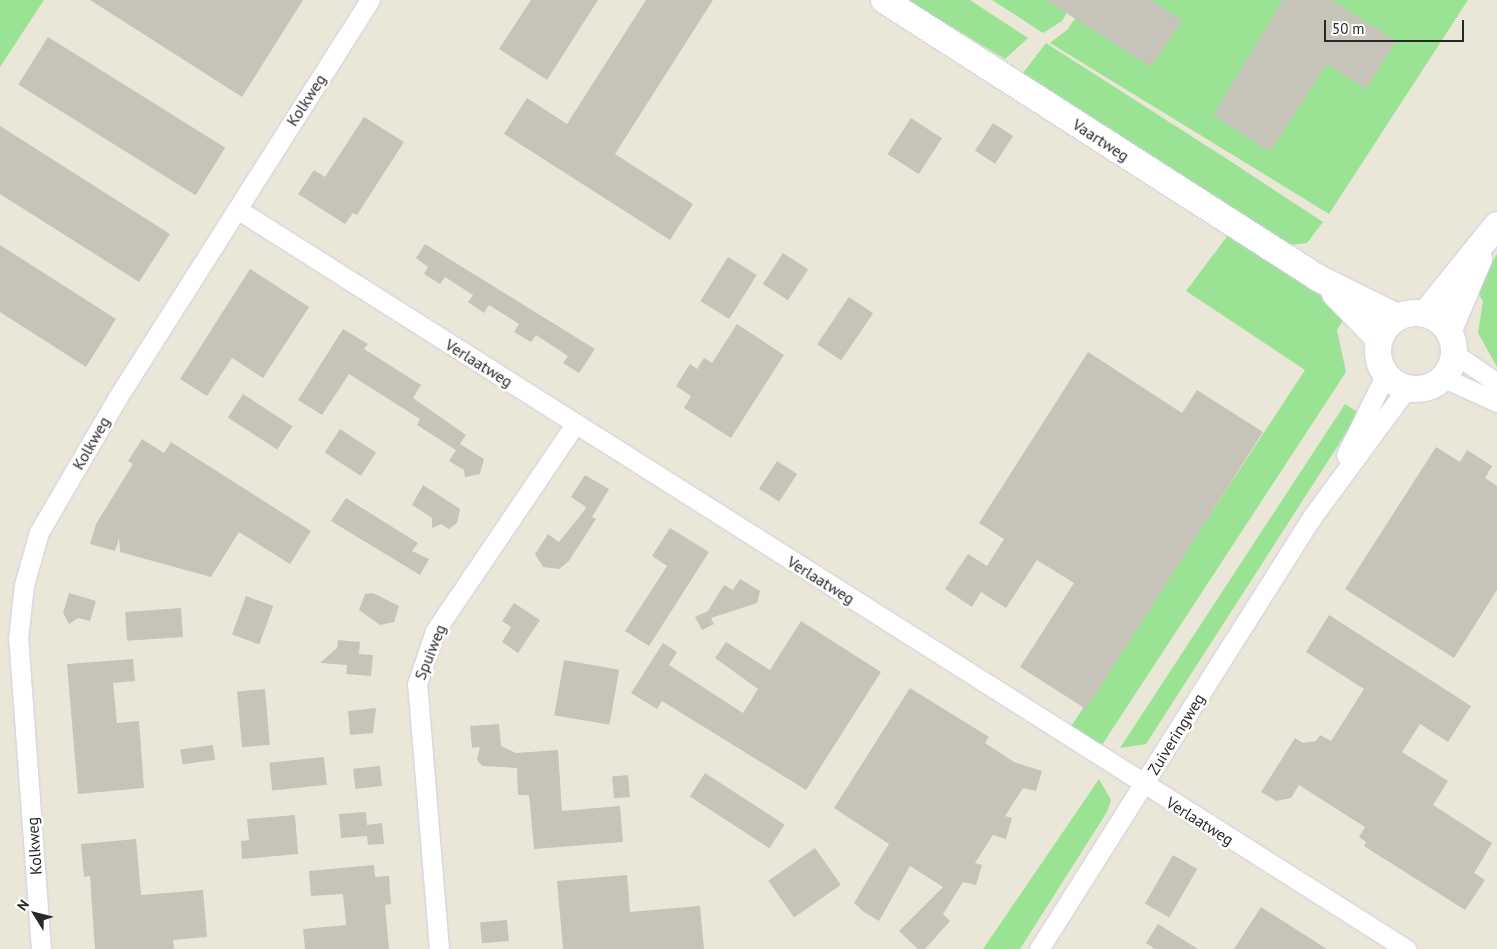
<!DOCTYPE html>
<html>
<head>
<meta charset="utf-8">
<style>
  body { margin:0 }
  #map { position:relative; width:1497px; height:949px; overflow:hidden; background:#ebe7d8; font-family:"PT Sans",sans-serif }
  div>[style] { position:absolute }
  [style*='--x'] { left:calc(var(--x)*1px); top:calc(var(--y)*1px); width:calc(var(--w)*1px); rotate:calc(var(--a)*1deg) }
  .green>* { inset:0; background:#9be394 }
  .building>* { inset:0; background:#c6c3b8; transform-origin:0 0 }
  .roads { filter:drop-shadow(0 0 1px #cfcee1) drop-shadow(0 0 1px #cfcee1) }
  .street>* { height:19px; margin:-9.5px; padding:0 9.5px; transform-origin:9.5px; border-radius:9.5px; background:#fff }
  .secondary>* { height:26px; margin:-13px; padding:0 13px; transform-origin:13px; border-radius:13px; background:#fff }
  .secondary>.ring { margin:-13px; padding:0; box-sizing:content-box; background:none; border:26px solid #fff; border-radius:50% }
  span { translate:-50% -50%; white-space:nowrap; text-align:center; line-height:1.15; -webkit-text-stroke:5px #fff; paint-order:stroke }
  .street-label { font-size:16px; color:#282828 }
  .north { position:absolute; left:10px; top:889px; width:50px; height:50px; -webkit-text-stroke:4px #fff; paint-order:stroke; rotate:306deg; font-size:14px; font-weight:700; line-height:20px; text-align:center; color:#282828 }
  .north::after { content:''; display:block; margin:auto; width:18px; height:22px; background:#282828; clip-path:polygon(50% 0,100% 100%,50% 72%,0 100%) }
  .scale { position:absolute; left:1324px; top:20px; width:140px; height:22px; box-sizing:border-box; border:2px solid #282828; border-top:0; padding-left:6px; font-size:15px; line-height:18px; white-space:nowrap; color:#282828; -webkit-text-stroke:4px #fff; paint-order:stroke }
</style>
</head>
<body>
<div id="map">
  <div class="green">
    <i style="clip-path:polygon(0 0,44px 0,0 67px)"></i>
    <i style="clip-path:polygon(906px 0,970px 0,1028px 38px,1005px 59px)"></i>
    <i style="clip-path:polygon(992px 0,1075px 0,1062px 21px,1043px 33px)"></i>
    <i style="clip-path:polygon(1087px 0,1468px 0,1329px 214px,1050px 43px,1068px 29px)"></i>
    <i style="clip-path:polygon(1046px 43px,1227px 159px,1323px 222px,1307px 243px,1289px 245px,1023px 73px)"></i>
    <i style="clip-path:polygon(1228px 235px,1324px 298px,1345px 317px,1337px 330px,1346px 372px,1100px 748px,1070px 728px,1305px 370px,1186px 291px)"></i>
    <i style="clip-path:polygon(1497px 254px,1497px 367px,1478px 333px,1483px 301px,1476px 290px)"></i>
    <i style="clip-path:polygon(1345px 404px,1359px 413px,1146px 744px,1120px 748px)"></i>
    <i style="clip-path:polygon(1099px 779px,1111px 800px,1107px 812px,1020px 949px,983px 949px)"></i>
  </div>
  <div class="building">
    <i style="clip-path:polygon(90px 0,303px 0,242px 97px)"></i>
    <i style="clip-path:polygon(531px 0,598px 0,547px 80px,499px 49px)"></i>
    <i style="clip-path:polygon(646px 0,713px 0,615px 154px,693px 204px,670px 240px,504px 134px,527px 98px,567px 124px)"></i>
    <i style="clip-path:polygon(1046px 0,1151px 0,1182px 20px,1151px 67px)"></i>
    <i style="clip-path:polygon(1283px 0,1332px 0,1396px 41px,1366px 89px,1327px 64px,1270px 152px,1213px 115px)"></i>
    <i style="left:48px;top:37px;width:209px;height:56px;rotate:32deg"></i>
    <i style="clip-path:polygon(364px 117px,404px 142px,357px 215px,353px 213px,345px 224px,298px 194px,314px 170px,325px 177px)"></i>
    <i style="left:911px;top:118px;width:37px;height:43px;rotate:33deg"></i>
    <i style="left:993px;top:123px;width:24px;height:33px;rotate:33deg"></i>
    <i style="clip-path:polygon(0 126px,170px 234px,139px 282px,0 194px)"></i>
    <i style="clip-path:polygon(425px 244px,595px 349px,579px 373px,563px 363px,568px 356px,536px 335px,531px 342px,514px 332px,519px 324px,489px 305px,484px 313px,468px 302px,473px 295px,445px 277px,440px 284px,424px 274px,428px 267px,416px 258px)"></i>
    <i style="clip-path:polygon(0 245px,116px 319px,86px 367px,0 312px)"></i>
    <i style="left:783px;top:253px;width:30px;height:37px;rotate:33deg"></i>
    <i style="left:728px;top:257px;width:34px;height:52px;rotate:32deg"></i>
    <i style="clip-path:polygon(250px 269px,309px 307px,263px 378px,232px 358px,207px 396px,180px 379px)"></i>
    <i style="left:849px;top:297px;width:29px;height:57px;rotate:34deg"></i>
    <i style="clip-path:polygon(737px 324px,784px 355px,731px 438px,684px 408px,691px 396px,676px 386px,690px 364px,697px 369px,704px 358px,712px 363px)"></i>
    <i style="clip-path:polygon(343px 329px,368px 344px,364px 349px,421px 385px,413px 398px,466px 435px,456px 450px,417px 425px,420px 419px,349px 374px,322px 415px,298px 400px)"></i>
    <i style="clip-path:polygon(1088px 352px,1182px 413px,1197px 390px,1263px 432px,1086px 709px,1020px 667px,1074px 583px,1037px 560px,1006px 608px,981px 592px,972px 607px,945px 589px,968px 554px,987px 566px,1004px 539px,979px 523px)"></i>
    <i style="left:243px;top:394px;width:59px;height:28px;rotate:33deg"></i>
    <i style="left:340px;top:429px;width:43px;height:28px;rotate:33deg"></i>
    <i style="clip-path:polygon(142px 439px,164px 453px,171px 442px,311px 531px,290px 564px,239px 532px,211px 577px,120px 552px,119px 538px,115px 551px,90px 544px,96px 524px,133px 464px,128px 461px)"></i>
    <i style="clip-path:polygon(460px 444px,484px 459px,480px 474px,465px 477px,464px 470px,449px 461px)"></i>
    <i style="clip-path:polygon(1436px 447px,1460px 462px,1467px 450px,1492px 466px,1485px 478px,1497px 486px,1497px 590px,1454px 658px,1345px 589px)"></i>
    <i style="left:777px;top:461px;width:24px;height:33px;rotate:33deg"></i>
    <i style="clip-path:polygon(585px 475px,609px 489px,592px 517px,596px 519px,569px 561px,559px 569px,543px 567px,535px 554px,548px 534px,559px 542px,584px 511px,586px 507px,571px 497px)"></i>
    <i style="clip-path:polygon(423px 485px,460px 509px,457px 523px,449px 529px,441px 524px,432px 528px,432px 518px,412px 505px)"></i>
    <i style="clip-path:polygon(346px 498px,418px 543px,412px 551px,429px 559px,420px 575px,331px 521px)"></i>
    <i style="clip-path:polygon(670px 528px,709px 552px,649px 646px,625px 631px,667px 566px,652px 556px)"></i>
    <i style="clip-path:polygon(740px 579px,760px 591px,757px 603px,711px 618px,714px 624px,702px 630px,695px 617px,708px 611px,724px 585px,733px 590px)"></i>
    <i style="clip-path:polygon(69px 593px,96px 601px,90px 621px,78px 618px,69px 624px,63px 613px)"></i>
    <i style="clip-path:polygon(373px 593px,399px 606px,394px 622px,380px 625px,359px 610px,365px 594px)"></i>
    <i style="left:246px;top:596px;width:29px;height:41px;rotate:20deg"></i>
    <i style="clip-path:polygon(514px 603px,540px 620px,518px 653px,502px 642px,511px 627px,502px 621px)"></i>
    <i style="left:181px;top:608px;width:29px;height:56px;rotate:86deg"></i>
    <i style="clip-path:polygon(1329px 615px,1471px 706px,1448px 742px,1420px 724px,1402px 752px,1448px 781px,1433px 805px,1492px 843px,1474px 873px,1485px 880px,1465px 910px,1364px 846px,1366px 842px,1359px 837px,1365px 827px,1299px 785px,1291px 798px,1276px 801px,1261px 792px,1295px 738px,1303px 743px,1316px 741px,1320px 735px,1331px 741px,1364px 689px,1306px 652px)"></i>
    <i style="clip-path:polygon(801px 621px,881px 672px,806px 790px,662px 701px,657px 709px,631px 693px,663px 643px,677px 652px,669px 665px,743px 713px,758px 689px,715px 658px,726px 642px,770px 670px)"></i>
    <i style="clip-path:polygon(338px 640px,360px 642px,359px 654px,373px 655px,371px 676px,346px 674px,347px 665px,320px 663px,337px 648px)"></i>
    <i style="clip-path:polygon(133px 659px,135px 681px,113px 683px,117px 723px,139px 721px,144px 788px,78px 794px,67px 664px)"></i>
    <i style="left:564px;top:660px;width:56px;height:56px;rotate:10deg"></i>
    <i style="clip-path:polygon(910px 688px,989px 737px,985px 743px,1014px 762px,1042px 771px,1036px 791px,1023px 788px,1005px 816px,1012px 818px,1006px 839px,993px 835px,975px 863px,982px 865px,976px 885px,963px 882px,943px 914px,950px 921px,925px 949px,918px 949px,899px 931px,943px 887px,910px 866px,879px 921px,864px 912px,854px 903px,889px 844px,834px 808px)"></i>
    <i style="left:265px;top:689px;width:56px;height:28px;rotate:85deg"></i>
    <i style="clip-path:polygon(376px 708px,373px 733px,350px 735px,348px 711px)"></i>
    <i style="clip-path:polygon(499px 724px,501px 746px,516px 753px,558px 750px,562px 811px,620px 806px,623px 842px,534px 849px,529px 795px,518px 795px,517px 768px,482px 766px,477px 760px,480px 747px,472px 748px,470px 726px)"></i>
    <i style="left:213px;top:745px;width:15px;height:33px;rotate:82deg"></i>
    <i style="left:324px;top:757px;width:28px;height:55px;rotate:84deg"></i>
    <i style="left:380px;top:766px;width:20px;height:27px;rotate:84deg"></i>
    <i style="left:705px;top:773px;width:95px;height:28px;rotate:33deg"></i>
    <i style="left:628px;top:775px;width:22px;height:16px;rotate:85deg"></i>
    <i style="clip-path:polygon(366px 812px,367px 825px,382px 823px,384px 844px,368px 845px,367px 836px,341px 838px,339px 814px)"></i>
    <i style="clip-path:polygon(295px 815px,298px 854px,242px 859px,241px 841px,249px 840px,247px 819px)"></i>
    <i style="clip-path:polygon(136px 839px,141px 895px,203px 890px,207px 937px,173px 940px,174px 949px,95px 949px,90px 876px,84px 877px,81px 844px)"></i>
    <i style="left:815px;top:848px;width:45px;height:57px;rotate:55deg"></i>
    <i style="left:1173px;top:855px;width:28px;height:56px;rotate:30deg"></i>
    <i style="clip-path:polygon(374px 865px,375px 877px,389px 876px,391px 904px,385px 905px,389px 949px,305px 949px,303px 929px,346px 925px,343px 894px,311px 896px,309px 871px)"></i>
    <i style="clip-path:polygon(627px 875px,630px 912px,700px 906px,704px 949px,563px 949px,557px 881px)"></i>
    <i style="clip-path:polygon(1261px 907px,1327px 949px,1234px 949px)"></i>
    <i style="left:507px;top:920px;width:21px;height:27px;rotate:85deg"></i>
    <i style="clip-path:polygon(1158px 924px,1198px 949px,1155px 949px,1146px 943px)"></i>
  </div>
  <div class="roads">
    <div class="street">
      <i style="--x:237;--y:209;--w:1384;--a:32.33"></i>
      <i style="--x:1455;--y:354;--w:51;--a:34.6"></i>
      <i style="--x:1444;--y:378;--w:58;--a:24.4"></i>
      <i style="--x:1346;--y:455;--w:90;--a:-63.7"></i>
      <i style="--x:41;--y:949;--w:311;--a:-94.2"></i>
      <i style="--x:18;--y:639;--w:54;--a:-83.7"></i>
      <i style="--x:24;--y:585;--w:55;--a:-74.2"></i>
      <i style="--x:39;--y:532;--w:153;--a:-59.7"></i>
      <i style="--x:116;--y:400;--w:474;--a:-57.6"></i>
      <i style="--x:439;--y:949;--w:266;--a:-94.7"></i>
      <i style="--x:417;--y:684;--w:56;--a:-71.2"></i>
      <i style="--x:435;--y:631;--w:250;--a:-55.9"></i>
      <i style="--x:1039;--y:949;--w:511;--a:-57.71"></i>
      <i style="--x:1312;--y:517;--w:160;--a:-53.6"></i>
    </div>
    <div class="secondary">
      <i style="--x:884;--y:0;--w:515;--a:32.64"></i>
      <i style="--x:1318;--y:278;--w:88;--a:26.3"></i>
      <i style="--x:1335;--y:294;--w:63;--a:45.6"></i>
      <i style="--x:1426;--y:313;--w:113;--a:-51.1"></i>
      <i class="ring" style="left:1378px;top:313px;width:50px;height:50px"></i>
      <i style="--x:1449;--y:330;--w:77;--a:-67.1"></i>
    </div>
  </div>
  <div class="street-label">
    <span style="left:306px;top:100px;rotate:-57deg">Kolkweg</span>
    <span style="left:1101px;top:140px;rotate:33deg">Vaartweg</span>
    <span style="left:479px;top:363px;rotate:32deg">Verlaatweg</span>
    <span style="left:91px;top:443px;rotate:-60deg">Kolkweg</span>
    <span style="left:821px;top:580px;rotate:32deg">Verlaatweg</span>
    <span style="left:430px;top:652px;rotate:-68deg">Spuiweg</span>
    <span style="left:1176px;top:734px;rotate:-58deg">Zuiveringweg</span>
    <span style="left:1200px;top:821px;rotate:32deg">Verlaatweg</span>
    <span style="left:34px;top:846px;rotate:-94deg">Kolkweg</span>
  </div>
  <div class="north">N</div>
  <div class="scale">50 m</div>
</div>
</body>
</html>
